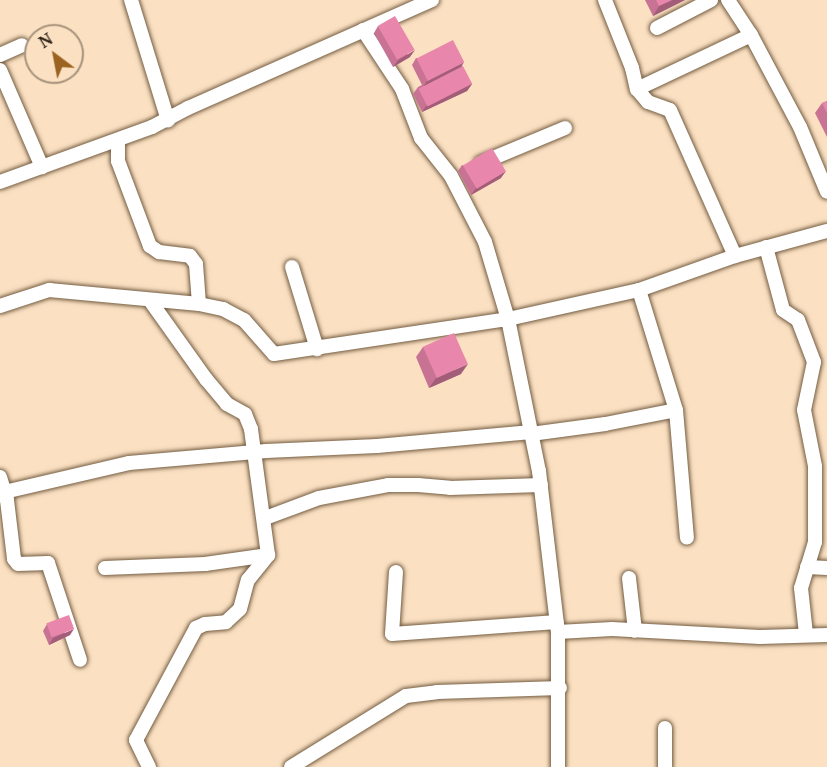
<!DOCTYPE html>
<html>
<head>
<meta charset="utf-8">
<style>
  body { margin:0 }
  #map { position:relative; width:827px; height:767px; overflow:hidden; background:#fbe0c2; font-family:"Noto Serif",serif }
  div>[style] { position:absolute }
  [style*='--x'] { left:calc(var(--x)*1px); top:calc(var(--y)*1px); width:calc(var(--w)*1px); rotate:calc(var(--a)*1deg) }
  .roads { filter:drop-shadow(0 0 2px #735c41) drop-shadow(0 0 2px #735c41) }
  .minor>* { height:14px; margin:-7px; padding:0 7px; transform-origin:7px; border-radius:7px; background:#fff }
  .wall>* { inset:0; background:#c87393 }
  .shaded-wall>* { inset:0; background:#a25e78 }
  .building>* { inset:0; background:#e886ab; transform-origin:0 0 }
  span { translate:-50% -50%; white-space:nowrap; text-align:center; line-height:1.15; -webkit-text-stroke:5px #fbe0c2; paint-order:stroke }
  .north { position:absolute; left:24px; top:24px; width:60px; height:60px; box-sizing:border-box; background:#fbe0c2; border:2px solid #a7937c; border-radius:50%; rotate:328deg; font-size:16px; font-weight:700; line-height:24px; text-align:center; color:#291f14 }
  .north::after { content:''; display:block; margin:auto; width:21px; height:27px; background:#9b631f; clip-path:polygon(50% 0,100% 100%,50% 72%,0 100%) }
</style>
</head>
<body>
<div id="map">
  <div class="roads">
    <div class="minor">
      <i style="--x:131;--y:0;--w:126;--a:72.9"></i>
      <i style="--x:605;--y:0;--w:73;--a:68.3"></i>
      <i style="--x:632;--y:68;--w:22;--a:77"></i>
      <i style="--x:637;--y:89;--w:17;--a:50"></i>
      <i style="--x:648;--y:102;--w:23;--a:20"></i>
      <i style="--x:670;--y:110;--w:160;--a:66"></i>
      <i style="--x:728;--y:0;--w:42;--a:56.7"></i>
      <i style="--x:751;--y:35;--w:104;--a:62"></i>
      <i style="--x:800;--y:127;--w:70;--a:67.4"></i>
      <i style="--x:657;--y:28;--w:61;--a:-27.4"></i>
      <i style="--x:363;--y:30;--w:71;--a:56.5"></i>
      <i style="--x:402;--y:89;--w:53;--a:68.8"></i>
      <i style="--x:421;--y:138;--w:48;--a:51.7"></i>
      <i style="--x:451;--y:176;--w:74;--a:62.7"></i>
      <i style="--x:485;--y:242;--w:80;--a:73.4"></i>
      <i style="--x:508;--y:319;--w:155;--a:78.5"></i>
      <i style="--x:539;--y:471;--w:162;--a:83.3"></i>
      <i style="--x:558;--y:632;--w:135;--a:90"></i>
      <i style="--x:0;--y:55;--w:24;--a:-24"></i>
      <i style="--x:0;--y:70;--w:106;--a:66.6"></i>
      <i style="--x:637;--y:89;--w:126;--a:-25.3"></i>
      <i style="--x:118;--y:141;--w:20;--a:90"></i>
      <i style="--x:118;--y:161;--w:91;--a:69.4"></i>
      <i style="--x:150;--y:246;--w:11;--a:34"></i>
      <i style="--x:159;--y:252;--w:31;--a:7"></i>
      <i style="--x:190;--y:256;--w:10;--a:53"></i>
      <i style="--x:196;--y:264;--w:40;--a:85.7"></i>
      <i style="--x:481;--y:163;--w:91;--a:-22.6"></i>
      <i style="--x:0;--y:182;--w:162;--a:-19.9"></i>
      <i style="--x:152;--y:127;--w:41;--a:-27.8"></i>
      <i style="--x:188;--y:108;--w:267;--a:-23.9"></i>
      <i style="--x:766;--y:247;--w:65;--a:74.9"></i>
      <i style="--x:783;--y:310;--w:18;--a:34"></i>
      <i style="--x:798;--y:320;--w:45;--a:69.1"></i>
      <i style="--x:814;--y:362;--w:49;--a:101.8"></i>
      <i style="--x:804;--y:410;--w:57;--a:78.9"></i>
      <i style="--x:815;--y:466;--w:76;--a:90"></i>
      <i style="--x:815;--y:542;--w:48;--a:106.9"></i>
      <i style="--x:801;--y:588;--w:46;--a:83.8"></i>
      <i style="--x:292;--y:267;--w:86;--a:73"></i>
      <i style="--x:639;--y:290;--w:126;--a:72.9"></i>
      <i style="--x:676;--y:410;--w:128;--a:85.1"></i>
      <i style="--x:0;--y:306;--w:52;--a:-18.1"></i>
      <i style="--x:49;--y:290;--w:151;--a:5.3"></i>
      <i style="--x:199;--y:304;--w:25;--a:12"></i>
      <i style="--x:223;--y:309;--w:24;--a:28"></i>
      <i style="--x:244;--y:320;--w:45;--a:48.6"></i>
      <i style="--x:274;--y:354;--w:237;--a:-8.5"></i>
      <i style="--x:508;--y:319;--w:134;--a:-12.5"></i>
      <i style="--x:639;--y:290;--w:102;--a:-19.5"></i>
      <i style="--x:735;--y:256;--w:95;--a:-15.2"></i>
      <i style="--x:531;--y:434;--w:75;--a:-7.7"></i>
      <i style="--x:605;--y:424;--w:72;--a:-11.2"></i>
      <i style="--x:0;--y:477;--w:24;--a:73"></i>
      <i style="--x:7;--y:500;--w:59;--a:83.2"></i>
      <i style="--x:14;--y:559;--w:6;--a:51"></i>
      <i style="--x:18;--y:564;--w:30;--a:-2"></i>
      <i style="--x:48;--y:563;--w:102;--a:71.7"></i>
      <i style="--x:0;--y:493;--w:132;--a:-13.1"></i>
      <i style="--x:129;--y:463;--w:138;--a:-5"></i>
      <i style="--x:266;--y:451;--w:111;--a:-2.6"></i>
      <i style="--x:377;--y:446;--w:155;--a:-5.2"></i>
      <i style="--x:268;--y:517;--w:54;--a:-20.4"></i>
      <i style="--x:319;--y:498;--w:70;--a:-10.7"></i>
      <i style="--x:388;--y:485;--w:30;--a:0"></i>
      <i style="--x:418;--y:485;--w:32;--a:5"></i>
      <i style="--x:450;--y:488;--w:91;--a:-1.9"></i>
      <i style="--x:807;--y:567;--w:20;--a:3"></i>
      <i style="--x:105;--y:568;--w:100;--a:-2.3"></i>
      <i style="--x:205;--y:564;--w:64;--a:-8.1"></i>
      <i style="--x:396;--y:572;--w:62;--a:93.7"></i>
      <i style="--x:392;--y:634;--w:165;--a:-4.2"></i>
      <i style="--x:629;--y:578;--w:53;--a:83.5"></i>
      <i style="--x:558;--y:632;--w:54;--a:-3.2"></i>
      <i style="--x:612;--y:629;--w:148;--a:3.1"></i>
      <i style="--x:760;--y:637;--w:67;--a:-1.7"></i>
      <i style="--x:665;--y:728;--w:39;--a:90"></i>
      <i style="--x:149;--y:767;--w:30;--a:-116"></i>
      <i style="--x:136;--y:740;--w:127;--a:-61.8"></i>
      <i style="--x:196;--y:628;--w:10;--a:-24"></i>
      <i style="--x:205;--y:624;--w:21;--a:-5"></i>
      <i style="--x:226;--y:622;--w:19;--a:-43"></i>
      <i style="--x:240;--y:609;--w:30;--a:-75"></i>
      <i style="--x:248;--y:580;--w:32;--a:-51"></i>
      <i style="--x:268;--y:555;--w:127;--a:-97.7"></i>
      <i style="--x:251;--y:429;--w:16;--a:-112"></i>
      <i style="--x:245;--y:414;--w:21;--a:-151"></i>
      <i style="--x:227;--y:404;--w:33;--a:-130"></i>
      <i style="--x:206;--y:379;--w:95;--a:-125.5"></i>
      <i style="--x:291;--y:767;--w:135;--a:-31.7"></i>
      <i style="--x:406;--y:696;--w:31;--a:-7"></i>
      <i style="--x:437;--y:692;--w:123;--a:-1.9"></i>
    </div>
  </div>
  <div class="wall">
    <i style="clip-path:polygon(645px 0,685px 0,653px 16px)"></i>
    <i style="clip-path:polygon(378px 26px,410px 57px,393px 67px,374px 33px)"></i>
    <i style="clip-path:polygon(416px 58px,462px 66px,472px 84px,467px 91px,422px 112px,413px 94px,418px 87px,422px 85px,412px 65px)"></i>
    <i style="clip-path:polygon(827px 101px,827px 137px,815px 113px,822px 103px)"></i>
    <i style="clip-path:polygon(462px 165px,501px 178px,471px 195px,458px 171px)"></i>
    <i style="clip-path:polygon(423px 347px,461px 374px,429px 388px,416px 357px)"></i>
    <i style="clip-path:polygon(47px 624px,70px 635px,49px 645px,43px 631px)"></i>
  </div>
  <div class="shaded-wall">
    <i style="clip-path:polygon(672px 0,685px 0,653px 16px,659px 6px)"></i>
    <i style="clip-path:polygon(415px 50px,410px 57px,393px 67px,398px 60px)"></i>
    <i style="clip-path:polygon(464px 62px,460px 69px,423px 87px,427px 81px)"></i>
    <i style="clip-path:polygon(472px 84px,467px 91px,422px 112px,426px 106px)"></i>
    <i style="clip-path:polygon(506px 171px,501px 178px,471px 195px,476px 188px)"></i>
    <i style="clip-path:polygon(468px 364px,461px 374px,429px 388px,436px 378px)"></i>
    <i style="clip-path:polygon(74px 629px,70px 635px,49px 645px,53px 638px)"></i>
  </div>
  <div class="building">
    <i style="clip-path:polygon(656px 0,672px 0,659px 6px)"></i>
    <i style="left:395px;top:16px;width:39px;height:20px;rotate:60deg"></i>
    <i style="left:453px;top:40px;width:25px;height:41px;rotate:63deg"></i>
    <i style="left:463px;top:66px;width:20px;height:50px;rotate:63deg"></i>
    <i style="clip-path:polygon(827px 101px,827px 113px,822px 103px)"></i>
    <i style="left:492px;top:148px;width:27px;height:34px;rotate:59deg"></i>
    <i style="left:454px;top:333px;width:34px;height:34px;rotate:66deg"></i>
    <i style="left:69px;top:615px;width:15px;height:24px;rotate:70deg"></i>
  </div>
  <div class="north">N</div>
</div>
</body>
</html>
